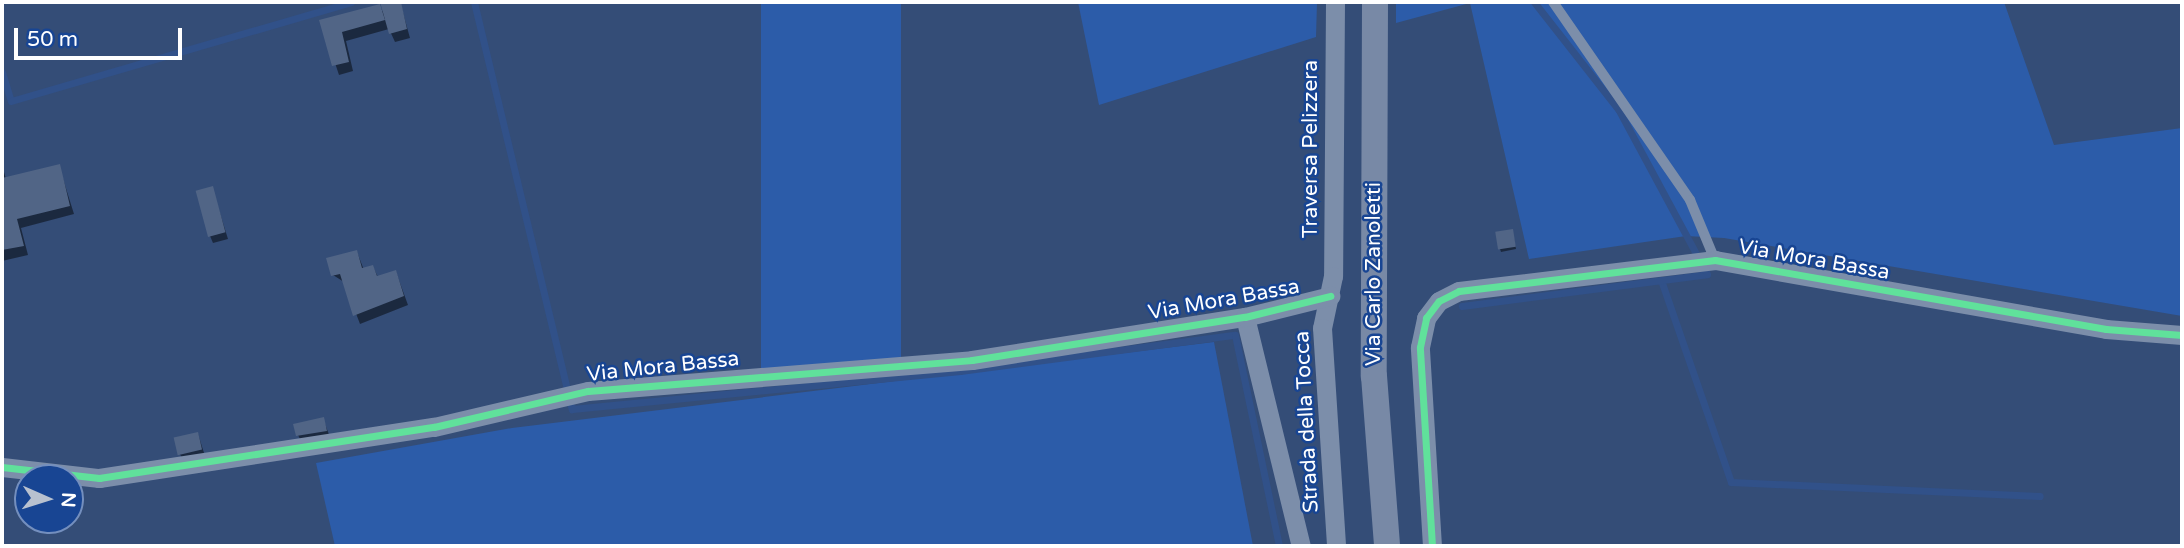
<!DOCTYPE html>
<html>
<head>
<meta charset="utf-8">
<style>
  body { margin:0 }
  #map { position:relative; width:2184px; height:548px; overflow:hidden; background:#344d77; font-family:"Varela Round",sans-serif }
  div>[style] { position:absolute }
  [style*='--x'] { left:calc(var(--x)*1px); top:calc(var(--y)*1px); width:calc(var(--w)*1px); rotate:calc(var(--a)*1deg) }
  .green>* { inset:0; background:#2c5ca9; transform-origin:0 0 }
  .shadow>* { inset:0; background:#0007 }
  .stream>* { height:7px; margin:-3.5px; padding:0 3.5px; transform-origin:3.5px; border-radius:3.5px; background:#315189 }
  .building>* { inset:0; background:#516586; transform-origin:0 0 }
  .service>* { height:10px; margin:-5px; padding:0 5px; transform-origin:5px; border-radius:5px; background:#7c8eaa }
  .minor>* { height:19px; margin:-9.5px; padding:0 9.5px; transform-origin:9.5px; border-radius:9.5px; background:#7c8eaa }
  .secondary>* { height:26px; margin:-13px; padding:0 13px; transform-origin:13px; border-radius:13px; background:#7889a6 }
  .cycleway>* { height:7px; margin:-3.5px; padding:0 3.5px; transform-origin:3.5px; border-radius:3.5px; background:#60e19b }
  span { translate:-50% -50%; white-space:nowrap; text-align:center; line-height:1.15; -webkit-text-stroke:5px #184593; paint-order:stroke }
  .street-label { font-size:21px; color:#fff }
  .frame { position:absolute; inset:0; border:4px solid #fff; pointer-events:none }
  .north { position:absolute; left:14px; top:464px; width:70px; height:70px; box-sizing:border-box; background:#184593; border:2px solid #748fbe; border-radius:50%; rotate:93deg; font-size:19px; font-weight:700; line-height:28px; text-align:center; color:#fff }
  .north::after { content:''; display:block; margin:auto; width:24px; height:32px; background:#b8c1cf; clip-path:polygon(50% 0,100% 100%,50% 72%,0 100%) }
  .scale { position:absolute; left:14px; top:28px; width:168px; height:32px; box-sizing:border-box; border:4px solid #fff; border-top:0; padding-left:9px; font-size:21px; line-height:24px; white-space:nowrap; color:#fff; -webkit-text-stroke:5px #184593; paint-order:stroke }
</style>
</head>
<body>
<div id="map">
  <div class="green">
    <i style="left:761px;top:2px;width:140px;height:367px"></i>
    <i style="clip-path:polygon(1078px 2px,1317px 2px,1316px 37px,1099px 105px)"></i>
    <i style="clip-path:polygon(1396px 2px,2004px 2px,2054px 145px,2182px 128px,2182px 316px,1724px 238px,1686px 236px,1529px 259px,1470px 3px,1396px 23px)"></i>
    <i style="clip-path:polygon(1214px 342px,1253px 546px,335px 546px,316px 463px,512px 428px)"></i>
  </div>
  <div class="shadow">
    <i style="clip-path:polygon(400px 2px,410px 38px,395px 42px,389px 29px,346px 41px,353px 71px,339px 75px,321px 21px,379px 6px,384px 13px,383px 5px)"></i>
    <i style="clip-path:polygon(2px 165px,6px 179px,59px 166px,74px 214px,21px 228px,28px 255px,2px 261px)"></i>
    <i style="clip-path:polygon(212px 188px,228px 239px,213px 243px,210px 236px)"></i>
    <i style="clip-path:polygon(1513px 234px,1516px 249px,1501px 252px,1500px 249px)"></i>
    <i style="clip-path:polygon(357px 252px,364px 270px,373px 267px,378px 277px,396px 272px,408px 305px,360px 324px,344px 282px,333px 275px)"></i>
    <i style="clip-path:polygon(323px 419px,330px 437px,301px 441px,298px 435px)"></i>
    <i style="clip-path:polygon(198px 434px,205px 456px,183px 459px,179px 453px)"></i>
  </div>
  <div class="stream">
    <i style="--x:474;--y:2;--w:419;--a:76.5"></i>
    <i style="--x:572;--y:409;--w:390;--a:-5.6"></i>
    <i style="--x:960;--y:371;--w:277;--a:-7.5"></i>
    <i style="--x:1235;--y:335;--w:216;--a:78.2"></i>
    <i style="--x:2;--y:72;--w:30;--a:73"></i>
    <i style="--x:11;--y:101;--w:354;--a:-16.2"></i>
    <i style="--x:1661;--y:280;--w:214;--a:70.9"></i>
    <i style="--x:1731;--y:482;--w:309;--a:2.6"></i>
    <i style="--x:1462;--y:306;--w:247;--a:-7.4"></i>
    <i style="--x:1707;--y:274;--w:187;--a:-118.3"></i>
    <i style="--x:1618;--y:109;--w:136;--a:-128.1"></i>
  </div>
  <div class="building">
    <i style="clip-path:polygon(380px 2px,401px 2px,407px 29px,389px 34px)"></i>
    <i style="clip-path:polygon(380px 4px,385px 20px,342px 32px,349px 62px,332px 66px,319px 20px)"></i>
    <i style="clip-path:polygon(60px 164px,70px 206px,17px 219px,24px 246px,2px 250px,2px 178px)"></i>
    <i style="left:213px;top:186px;width:48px;height:18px;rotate:75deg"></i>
    <i style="left:1513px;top:229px;width:18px;height:18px;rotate:81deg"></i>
    <i style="clip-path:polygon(357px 250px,362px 268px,373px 265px,377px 276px,396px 270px,404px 296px,353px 316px,340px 274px,331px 276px,326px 258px)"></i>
    <i style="clip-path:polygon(324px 417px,327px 431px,296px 436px,293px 424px)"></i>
    <i style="left:198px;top:432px;width:18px;height:25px;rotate:77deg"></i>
  </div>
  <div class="service">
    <i style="--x:1553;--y:2;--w:241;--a:55.3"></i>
    <i style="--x:1690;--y:200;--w:65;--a:67.4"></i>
  </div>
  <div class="minor">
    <i style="--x:1335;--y:2;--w:274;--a:90.4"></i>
    <i style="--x:1333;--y:276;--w:53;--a:101.9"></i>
    <i style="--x:1322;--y:328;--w:218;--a:86.3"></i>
    <i style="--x:1245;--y:317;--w:236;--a:76.3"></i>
    <i style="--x:2;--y:467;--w:98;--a:6.5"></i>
    <i style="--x:99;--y:478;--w:339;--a:-8.7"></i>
    <i style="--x:434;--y:427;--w:158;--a:-13.2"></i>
    <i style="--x:588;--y:391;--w:385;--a:-4.6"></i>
    <i style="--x:972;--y:360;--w:276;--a:-9"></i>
    <i style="--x:1245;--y:317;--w:88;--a:-13.9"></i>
    <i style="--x:1432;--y:546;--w:199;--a:-93.5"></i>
    <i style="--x:1420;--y:347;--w:30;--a:-78"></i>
    <i style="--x:1426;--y:318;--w:21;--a:-53"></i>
    <i style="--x:1439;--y:301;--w:22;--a:-27"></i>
    <i style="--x:1459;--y:291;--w:258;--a:-6.9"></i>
    <i style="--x:1715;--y:260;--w:397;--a:10"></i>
    <i style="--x:2106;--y:329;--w:76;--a:4.5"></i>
  </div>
  <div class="secondary">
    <i style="--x:1375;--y:2;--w:374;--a:90.2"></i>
    <i style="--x:1374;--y:376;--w:170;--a:85.6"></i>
  </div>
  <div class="cycleway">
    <i style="--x:2;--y:467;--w:98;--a:6.5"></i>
    <i style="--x:99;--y:478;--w:339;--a:-8.7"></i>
    <i style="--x:434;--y:427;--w:158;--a:-13.2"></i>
    <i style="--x:588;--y:391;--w:385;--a:-4.6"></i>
    <i style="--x:972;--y:360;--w:276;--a:-9"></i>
    <i style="--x:1245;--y:317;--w:88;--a:-13.9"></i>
    <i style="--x:1432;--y:546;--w:199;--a:-93.5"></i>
    <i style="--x:1420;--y:347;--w:30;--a:-78"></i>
    <i style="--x:1426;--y:318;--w:21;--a:-53"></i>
    <i style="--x:1439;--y:301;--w:22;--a:-27"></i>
    <i style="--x:1459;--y:291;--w:258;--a:-6.9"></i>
    <i style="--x:1715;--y:260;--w:397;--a:10"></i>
    <i style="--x:2106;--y:329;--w:76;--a:4.5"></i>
  </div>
  <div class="street-label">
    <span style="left:1311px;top:149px;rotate:-90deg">Traversa Pelizzera</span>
    <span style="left:1814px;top:260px;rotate:10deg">Via Mora Bassa</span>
    <span style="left:1374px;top:274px;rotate:-90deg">Via Carlo Zanoletti</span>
    <span style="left:1224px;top:300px;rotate:-10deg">Via Mora Bassa</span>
    <span style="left:663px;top:367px;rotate:-6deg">Via Mora Bassa</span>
    <span style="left:1307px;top:422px;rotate:-93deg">Strada della Tocca</span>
  </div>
  <div class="frame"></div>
  <div class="north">N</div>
  <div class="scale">50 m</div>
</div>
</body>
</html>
